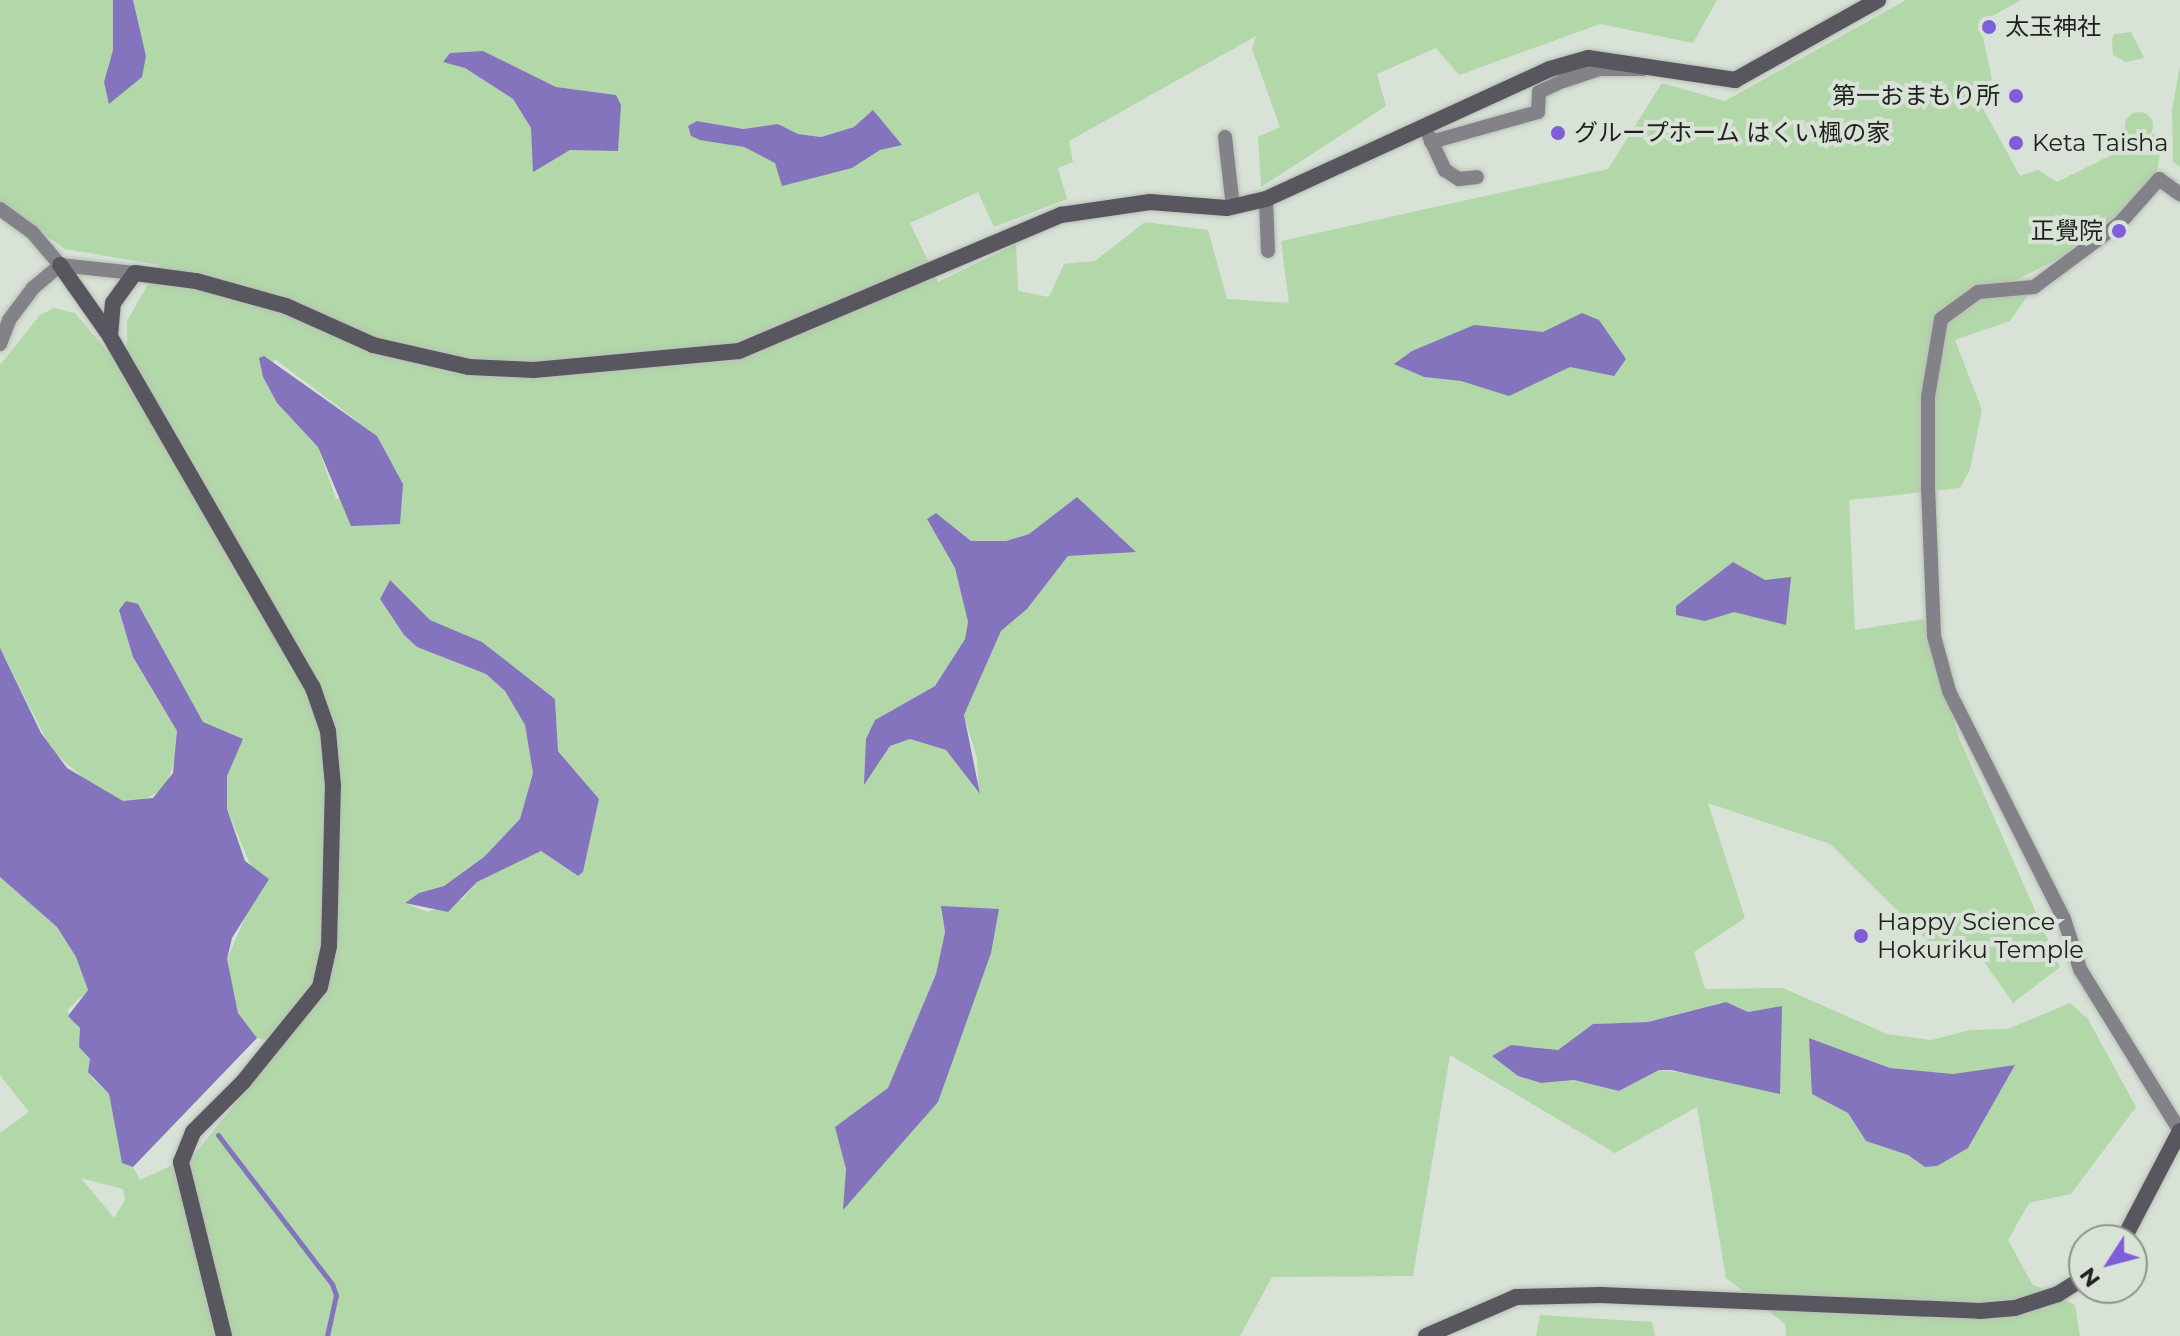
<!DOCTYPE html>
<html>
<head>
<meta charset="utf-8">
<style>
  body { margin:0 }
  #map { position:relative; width:2180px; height:1336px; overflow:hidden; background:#d8e2d6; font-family:Montserrat,"Noto Sans JP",sans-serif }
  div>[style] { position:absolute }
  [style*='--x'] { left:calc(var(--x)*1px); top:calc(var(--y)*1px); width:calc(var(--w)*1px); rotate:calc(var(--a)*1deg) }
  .green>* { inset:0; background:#b2d7a9 }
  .round { border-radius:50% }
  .water>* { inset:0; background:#8374bd }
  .stream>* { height:5px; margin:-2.5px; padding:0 2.5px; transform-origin:2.5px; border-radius:2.5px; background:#8374bd }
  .roads { filter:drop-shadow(0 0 2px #b7bfb5) drop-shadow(0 0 2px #b7bfb5) }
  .street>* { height:14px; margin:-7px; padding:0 7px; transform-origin:7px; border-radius:7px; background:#838288 }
  .secondary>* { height:16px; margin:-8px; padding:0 8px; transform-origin:8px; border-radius:8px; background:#58575f }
  .dots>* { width:22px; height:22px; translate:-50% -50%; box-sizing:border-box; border:4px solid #d8e2d6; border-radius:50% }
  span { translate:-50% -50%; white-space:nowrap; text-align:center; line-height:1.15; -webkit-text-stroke:8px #d8e2d6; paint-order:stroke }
  .poi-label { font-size:24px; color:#1e211d }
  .left { translate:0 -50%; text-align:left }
  .right { translate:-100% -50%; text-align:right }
  .north { position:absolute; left:2068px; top:1224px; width:80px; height:80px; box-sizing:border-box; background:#d8e2d6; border:2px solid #8e958c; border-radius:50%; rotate:234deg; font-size:22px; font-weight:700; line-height:32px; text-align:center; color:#1e211d }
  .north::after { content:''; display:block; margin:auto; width:28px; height:36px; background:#805ed9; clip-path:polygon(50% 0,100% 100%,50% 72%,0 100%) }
</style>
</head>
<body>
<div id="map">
  <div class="green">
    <i style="clip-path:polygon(evenodd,0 0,113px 0,113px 50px,104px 82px,146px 56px,133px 0,1717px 0,1693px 43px,1600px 24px,1459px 75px,1436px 48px,1377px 74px,1386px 106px,1261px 187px,1258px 137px,1280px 127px,1252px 49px,1256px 36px,1069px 141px,1073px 162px,1058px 168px,1067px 199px,994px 227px,978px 192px,910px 223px,938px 282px,1016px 244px,1018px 291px,1049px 297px,1064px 264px,1095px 261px,1145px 222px,1208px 230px,1227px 299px,1289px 303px,1281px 241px,1608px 169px,1662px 83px,1725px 101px,1906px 0,2021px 0,1980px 23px,1992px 79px,1979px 101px,2020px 176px,2038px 170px,2057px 182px,2154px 134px,2161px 148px,2157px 170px,2124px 211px,2058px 259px,2012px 282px,2034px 287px,2010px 321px,1955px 340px,1982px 410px,1970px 469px,1960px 488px,1849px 500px,1855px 630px,1924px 619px,1959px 738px,2060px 967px,2013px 1003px,1970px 942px,1928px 941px,1830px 844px,1708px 803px,1745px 918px,1694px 952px,1705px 989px,1783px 988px,1887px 1034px,1931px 1040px,1970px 1030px,2008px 1029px,2070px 1003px,2088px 1019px,2136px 1107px,2071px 1194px,2029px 1203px,2008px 1240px,2032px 1284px,2075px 1305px,2080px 1336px,1786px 1336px,1785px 1324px,1726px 1278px,1697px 1107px,1615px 1153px,1450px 1055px,1413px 1276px,1272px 1277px,1240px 1336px,0 1336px,0 1133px,29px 1112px,0 1075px,0 877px,57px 927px,76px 957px,88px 990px,67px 1011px,81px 1028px,79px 1047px,90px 1059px,92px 1078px,109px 1094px,122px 1162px,133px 1167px,140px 1180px,193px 1156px,284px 1044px,257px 1038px,238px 1013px,228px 979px,227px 959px,248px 911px,252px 869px,227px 809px,227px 776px,242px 739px,203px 722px,138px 605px,133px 657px,177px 731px,179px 746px,166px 787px,141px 802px,123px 801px,92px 785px,52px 751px,0 648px,0 365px,40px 315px,54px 308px,75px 313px,109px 353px,127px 352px,127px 321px,159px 265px,65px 249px,0 202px,0 0,483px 51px,556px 87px,616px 95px,536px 151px,531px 128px,513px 99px,465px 68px,444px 61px,483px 51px,0 0,698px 121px,743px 129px,778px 124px,798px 134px,821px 137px,854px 127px,880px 150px,852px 168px,775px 163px,744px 147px,691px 136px,698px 121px,0 0,275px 359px,377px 436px,403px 484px,336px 499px,318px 447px,277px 403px,263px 377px,275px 359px,0 0,1077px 497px,1135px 551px,1068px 556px,1027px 609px,1001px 631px,964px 715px,977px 759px,979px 793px,946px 750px,910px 739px,890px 746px,865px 783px,875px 720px,935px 686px,965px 639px,968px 622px,955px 568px,927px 519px,936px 513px,971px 541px,1006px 541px,1029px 534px,1077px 497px,0 0,389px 581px,430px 620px,482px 642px,555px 699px,558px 750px,599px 799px,583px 872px,577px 876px,541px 851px,477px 882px,463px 899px,428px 912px,405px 903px,419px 893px,444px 886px,484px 857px,520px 819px,533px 773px,525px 724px,505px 691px,486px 674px,417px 647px,404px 635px,380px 599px,389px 581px,0 0,942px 907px,991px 953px,844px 1209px,846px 1169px,836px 1127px,888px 1089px,936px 974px,945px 932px,942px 907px,0 0,1725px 1002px,1748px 1012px,1782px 1006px,1717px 1077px,1659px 1070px,1619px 1091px,1574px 1080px,1541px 1083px,1518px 1076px,1493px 1056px,1511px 1045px,1558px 1050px,1593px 1024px,1648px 1022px,1725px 1002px,0 0,1809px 1038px,1890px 1068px,1953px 1074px,2014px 1065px,1937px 1166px,1925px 1167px,1908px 1155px,1866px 1141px,1848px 1113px,1813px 1094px,1809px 1038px,0 0,81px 1178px,123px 1189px,125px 1200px,114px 1218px,81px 1178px)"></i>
    <i style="clip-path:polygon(2131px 32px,2144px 58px,2126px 62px,2113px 55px,2112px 40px,2114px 34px)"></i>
    <i style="clip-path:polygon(2180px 66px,2180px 167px,2173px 162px,2172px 110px)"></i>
    <i class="round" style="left:2125px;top:112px;width:28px;height:28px"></i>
    <i style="clip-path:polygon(1540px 1315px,1652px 1322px,1655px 1336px,1536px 1336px)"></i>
  </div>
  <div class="water">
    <i style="clip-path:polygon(113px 0,133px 0,146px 56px,142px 77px,109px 104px,104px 82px,113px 50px)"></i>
    <i style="clip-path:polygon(483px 51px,556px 87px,616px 95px,621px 105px,618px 151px,570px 150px,533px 172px,531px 128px,513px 99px,465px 68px,443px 62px,450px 53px)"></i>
    <i style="clip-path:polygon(873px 110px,902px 145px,880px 150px,852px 168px,782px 186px,775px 163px,744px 147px,700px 140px,691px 136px,688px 126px,697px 121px,743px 129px,778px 124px,798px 134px,821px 137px,854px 127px)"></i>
    <i style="clip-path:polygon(1582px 313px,1599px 320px,1626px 359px,1614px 376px,1570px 367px,1509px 396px,1461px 381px,1424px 377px,1394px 364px,1412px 351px,1474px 325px,1543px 332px)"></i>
    <i style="clip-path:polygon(264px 356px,377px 436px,403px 484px,400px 524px,351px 526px,318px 447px,277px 403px,263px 377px,259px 358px)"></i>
    <i style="clip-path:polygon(1077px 497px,1136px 552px,1068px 556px,1027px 609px,1001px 631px,964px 715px,980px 794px,946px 750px,910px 739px,890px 746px,864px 785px,866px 739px,875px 720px,935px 686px,965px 639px,968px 622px,955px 568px,927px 519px,936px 513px,971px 541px,1006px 541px,1029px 534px)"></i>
    <i style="clip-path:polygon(1733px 562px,1765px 580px,1791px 577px,1786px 625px,1734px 612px,1705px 621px,1676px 615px,1676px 606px)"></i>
    <i style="clip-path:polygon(390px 580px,430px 620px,482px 642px,555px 699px,558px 751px,599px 799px,583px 872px,578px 876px,541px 851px,477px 882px,448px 912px,405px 903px,419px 893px,444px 886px,484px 857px,520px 819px,533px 773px,525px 725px,505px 691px,486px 674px,417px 647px,404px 635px,380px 599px)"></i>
    <i style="clip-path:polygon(126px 601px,138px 604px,203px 722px,243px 739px,227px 776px,227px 809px,245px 861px,269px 879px,232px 938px,227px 959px,238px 1013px,257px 1038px,133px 1167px,122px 1163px,109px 1094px,88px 1072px,90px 1059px,79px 1047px,80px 1028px,68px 1016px,88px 990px,76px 957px,57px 927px,0 877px,0 648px,41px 733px,67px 768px,123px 801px,153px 798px,173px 773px,177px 731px,133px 657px,119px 610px)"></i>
    <i style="clip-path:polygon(941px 906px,999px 909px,991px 953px,938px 1102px,843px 1210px,846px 1169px,835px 1127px,888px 1088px,936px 974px,945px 932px)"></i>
    <i style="clip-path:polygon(1726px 1002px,1748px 1012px,1782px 1006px,1780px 1094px,1671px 1070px,1659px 1070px,1619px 1091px,1574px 1080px,1541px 1083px,1518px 1076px,1492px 1056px,1511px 1045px,1558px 1050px,1593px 1024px,1648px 1022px)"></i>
    <i style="clip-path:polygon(1809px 1038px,1890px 1068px,1953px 1074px,2015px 1065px,1968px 1148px,1937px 1166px,1925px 1167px,1908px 1155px,1866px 1141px,1848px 1113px,1812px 1094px)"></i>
  </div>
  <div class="stream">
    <i style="--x:218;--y:1135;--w:188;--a:52.6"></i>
    <i style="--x:332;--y:1284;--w:12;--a:70"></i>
    <i style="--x:336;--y:1295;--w:42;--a:102.4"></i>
  </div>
  <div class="roads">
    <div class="street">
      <i style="--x:1429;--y:136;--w:38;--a:65"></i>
      <i style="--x:1445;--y:170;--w:17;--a:33"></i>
      <i style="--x:1459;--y:179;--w:18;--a:-6"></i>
      <i style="--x:1225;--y:137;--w:70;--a:83.5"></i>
      <i style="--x:1431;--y:142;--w:111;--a:-15.7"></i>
      <i style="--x:1538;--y:112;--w:20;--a:-87"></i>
      <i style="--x:1539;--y:92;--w:26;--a:-25"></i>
      <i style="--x:1563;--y:81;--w:39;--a:-18"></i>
      <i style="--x:1600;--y:69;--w:43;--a:0"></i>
      <i style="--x:1266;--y:199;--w:52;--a:87.8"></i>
      <i style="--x:0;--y:209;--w:39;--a:36"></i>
      <i style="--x:32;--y:232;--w:43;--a:49.7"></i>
      <i style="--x:0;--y:344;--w:26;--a:-69"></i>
      <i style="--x:9;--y:320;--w:40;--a:-53"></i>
      <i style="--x:33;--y:288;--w:35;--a:-40"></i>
      <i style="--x:60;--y:265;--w:75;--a:6.1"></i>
      <i style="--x:2180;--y:1131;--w:190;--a:-121.7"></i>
      <i style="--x:2080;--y:969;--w:52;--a:-107.7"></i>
      <i style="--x:2064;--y:919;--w:255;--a:-116.8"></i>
      <i style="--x:1949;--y:691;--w:57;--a:-105.3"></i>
      <i style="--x:1934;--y:636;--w:147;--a:-92.3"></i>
      <i style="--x:1928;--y:489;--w:92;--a:-90"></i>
      <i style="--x:1928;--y:397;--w:79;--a:-80.5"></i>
      <i style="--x:1941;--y:319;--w:46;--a:-36.1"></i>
      <i style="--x:1978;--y:292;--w:56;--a:-5.1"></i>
      <i style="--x:2034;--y:287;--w:107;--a:-36.7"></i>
      <i style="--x:2120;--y:223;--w:59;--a:-48.4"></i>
      <i style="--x:2159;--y:179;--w:26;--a:36"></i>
    </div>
    <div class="secondary">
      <i style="--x:60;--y:265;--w:87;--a:54.8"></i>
      <i style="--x:2123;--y:1240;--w:123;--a:-62.4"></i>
      <i style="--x:224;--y:1336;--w:179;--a:-103.9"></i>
      <i style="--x:181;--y:1162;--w:32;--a:-68"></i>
      <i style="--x:193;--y:1132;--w:71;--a:-45"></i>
      <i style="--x:243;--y:1082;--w:122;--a:-51"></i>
      <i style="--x:320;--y:987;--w:42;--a:-77.6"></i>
      <i style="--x:329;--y:946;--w:160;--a:-88.6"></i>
      <i style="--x:333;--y:786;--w:55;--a:-95.2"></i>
      <i style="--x:328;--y:731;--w:46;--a:-109.2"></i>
      <i style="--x:313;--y:688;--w:406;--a:-120"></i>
      <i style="--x:110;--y:336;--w:33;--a:-85"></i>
      <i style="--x:113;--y:303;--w:37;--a:-54"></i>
      <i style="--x:135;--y:273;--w:62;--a:7.5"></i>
      <i style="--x:196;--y:281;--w:93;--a:15.5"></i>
      <i style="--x:286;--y:306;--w:95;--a:24.1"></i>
      <i style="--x:373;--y:345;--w:98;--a:12.9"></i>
      <i style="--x:469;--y:367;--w:65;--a:2.6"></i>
      <i style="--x:534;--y:370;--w:206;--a:-5.3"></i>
      <i style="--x:739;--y:351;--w:350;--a:-22.9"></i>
      <i style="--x:1061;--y:215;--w:90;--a:-8.3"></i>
      <i style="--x:1150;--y:202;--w:77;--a:4.5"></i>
      <i style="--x:1227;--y:208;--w:40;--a:-13"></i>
      <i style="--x:1266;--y:199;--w:312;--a:-24.6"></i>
      <i style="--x:1550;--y:69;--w:40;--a:-16"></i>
      <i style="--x:1588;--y:58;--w:149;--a:8.5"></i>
      <i style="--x:1735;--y:80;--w:164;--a:-29.2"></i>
      <i style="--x:1426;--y:1336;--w:98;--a:-23.4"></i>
      <i style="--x:1516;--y:1297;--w:85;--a:-1.3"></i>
      <i style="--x:1601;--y:1295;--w:379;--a:2.4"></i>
      <i style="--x:1980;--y:1311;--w:35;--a:-5"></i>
      <i style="--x:2015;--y:1308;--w:45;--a:-18"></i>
      <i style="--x:2058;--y:1294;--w:31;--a:-32"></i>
    </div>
  </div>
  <div class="dots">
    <i style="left:1989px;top:27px;background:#805ed9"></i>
    <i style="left:2016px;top:96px;background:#805ed9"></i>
    <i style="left:1558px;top:133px;background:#805ed9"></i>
    <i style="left:2016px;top:143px;background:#805ed9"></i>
    <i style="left:2119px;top:231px;background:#805ed9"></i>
    <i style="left:1861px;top:936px;background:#805ed9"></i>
  </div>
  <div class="poi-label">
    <span class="left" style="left:2005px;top:27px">太玉神社</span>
    <span class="right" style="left:2000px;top:96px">第一おまもり所</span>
    <span class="left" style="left:1574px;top:133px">グループホーム はくい楓の家</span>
    <span class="left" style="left:2032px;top:143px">Keta Taisha</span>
    <span class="right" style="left:2103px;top:231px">正覺院</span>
    <span class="left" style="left:1877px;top:936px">Happy Science<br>Hokuriku Temple</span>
  </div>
  <div class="north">N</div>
</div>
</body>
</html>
